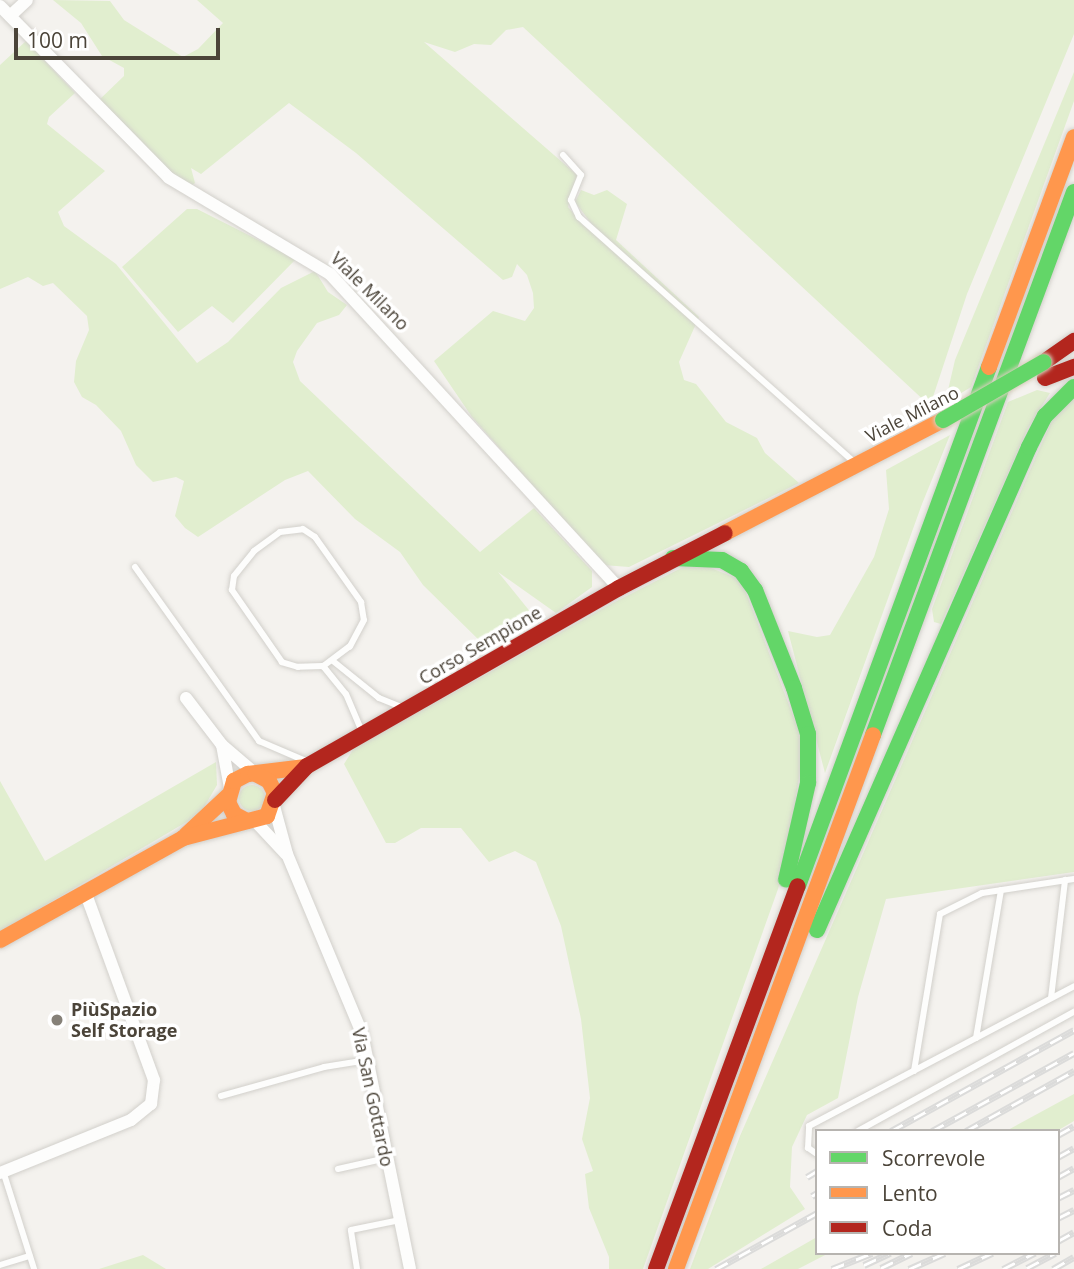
<!DOCTYPE html>
<html>
<head>
<meta charset="utf-8">
<style>
  body { margin:0 }
  #map { position:relative; width:1074px; height:1269px; overflow:hidden; background:#f4f2ee; font-family:"Open Sans",sans-serif }
  div>[style] { position:absolute }
  [style*='--x'] { left:calc(var(--x)*1px); top:calc(var(--y)*1px); width:calc(var(--w)*1px); rotate:calc(var(--a)*1deg) }
  .green>* { inset:0; background:#e1eecf }
  .round { border-radius:50% }
  .roads { filter:drop-shadow(0 0 2px #d2d0cb) drop-shadow(0 0 2px #d2d0cb) }
  .lane>* { height:6px; margin:-3px; padding:0 3px; transform-origin:3px; border-radius:3px; background:#fdfdfc }
  .street>* { height:12px; margin:-6px; padding:0 6px; transform-origin:6px; border-radius:6px; background:#fdfdfc }
  .fast>* { height:16px; margin:-8px; padding:0 8px; transform-origin:8px; border-radius:8px; background:#63d668 }
  .slow>* { height:16px; margin:-8px; padding:0 8px; transform-origin:8px; border-radius:8px; background:#ff974d }
  .jam>* { height:16px; margin:-8px; padding:0 8px; transform-origin:8px; border-radius:8px; background:#b3261e }
  .rail>* { height:7px; margin-top:-3.5px; transform-origin:0; background:repeating-linear-gradient(90deg,#fff 0 13px,#dbdbda 0 26px); box-sizing:border-box; border-block:2px solid #dbdbda }
  .bridges { filter:drop-shadow(0 0 2px #d6cebb) drop-shadow(0 0 2px #d6cebb) }
  .fast-bridge>* { height:16px; margin:-8px; padding:0 8px; transform-origin:8px; border-radius:8px; background:#63d668 }
  .dots>* { width:19px; height:19px; translate:-50% -50%; box-sizing:border-box; border:4px solid #fff; border-radius:50% }
  span { translate:-50% -50%; white-space:nowrap; text-align:center; line-height:1.15; -webkit-text-stroke:7px #fff; paint-order:stroke }
  .street-label { font-size:18px; color:#4b4439 }
  .poi-label { font-size:18px; color:#4b4439; font-weight:700 }
  .left { translate:0 -50%; text-align:left }
  .legend { position:absolute; left:815px; top:1129px; width:245px; height:126px; box-sizing:border-box; background:#fff; border:2px solid #b7b4b0; margin:0; padding:9px 12px; list-style:none; font-size:21px; color:#4b4439 }
  .legend li { display:flex; align-items:center; gap:14px; height:35px }
  .legend b { width:35px; border:2px solid #b7b4b0 }
  .scale { position:absolute; left:14px; top:28px; width:206px; height:32px; box-sizing:border-box; border:4px solid #4b4439; border-top:0; padding-left:9px; font-size:21px; line-height:24px; white-space:nowrap; color:#4b4439; -webkit-text-stroke:5px #fff; paint-order:stroke }
</style>
</head>
<body>
<div id="map">
  <div class="green">
    <i style="clip-path:polygon(53px 0,110px 1px,124px 20px,183px 57px,198px 49px,223px 23px,197px 0,1074px 0,1074px 34px,967px 294px,930px 406px,523px 27px,506px 30px,491px 45px,474px 44px,455px 52px,424px 42px,577px 175px,568px 207px,583px 225px,591px 231px,594px 227px,575px 202px,581px 190px,594px 195px,607px 190px,627px 204px,616px 240px,699px 317px,679px 362px,684px 380px,696px 384px,726px 422px,757px 438px,765px 453px,799px 483px,629px 567px,603px 565px,472px 417px,434px 361px,493px 311px,525px 321px,534px 308px,533px 293px,527px 275px,517px 264px,512px 277px,503px 280px,356px 153px,289px 103px,201px 174px,191px 168px,195px 183px,191px 186px,175px 177px,97px 102px,124px 76px,124px 68px,102px 56px,81px 23px)"></i>
    <i style="clip-path:polygon(26px 41px,75px 93px,49px 117px,47px 124px,105px 171px,58px 212px,64px 226px,116px 264px,197px 363px,228px 342px,281px 288px,315px 271px,328px 292px,347px 305px,339px 315px,317px 323px,297px 351px,293px 362px,300px 381px,480px 552px,534px 508px,592px 571px,592px 587px,556px 613px,498px 572px,532px 614px,500px 643px,485px 646px,423px 585px,400px 552px,355px 519px,308px 471px,285px 480px,198px 537px,185px 528px,175px 516px,184px 481px,176px 477px,153px 482px,136px 465px,121px 431px,96px 405px,82px 397px,74px 382px,76px 361px,89px 330px,87px 316px,53px 283px,43px 286px,28px 277px,0 289px,0 65px)"></i>
    <i style="clip-path:polygon(1074px 72px,1074px 101px,971px 387px,945px 403px,955px 360px)"></i>
    <i style="clip-path:polygon(187px 209px,197px 209px,296px 259px,233px 323px,212px 306px,178px 332px,122px 267px)"></i>
    <i style="clip-path:polygon(1037px 390px,1050px 393px,1028px 428px,941px 624px,934px 622px,932px 609px,1008px 402px)"></i>
    <i style="clip-path:polygon(1074px 396px,1074px 872px,886px 899px,858px 997px,838px 1098px,807px 1115px,792px 1147px,790px 1187px,805px 1209px,708px 1269px,690px 1269px,740px 1136px,1052px 420px)"></i>
    <i style="clip-path:polygon(950px 435px,922px 504px,825px 773px,788px 631px,817px 637px,830px 635px,874px 557px,889px 509px,886px 470px)"></i>
    <i style="clip-path:polygon(701px 564px,741px 580px,804px 744px,787px 858px,778px 889px,643px 1269px,609px 1269px,609px 1257px,589px 1208px,585px 1174px,593px 1171px,582px 1139px,590px 1098px,581px 1019px,561px 926px,536px 862px,515px 851px,489px 862px,461px 828px,421px 828px,395px 843px,386px 843px,344px 764px,354px 748px,613px 603px,687px 565px)"></i>
    <i style="clip-path:polygon(216px 762px,217px 785px,200px 814px,0 932px,0 781px,45px 861px)"></i>
    <i class="round" style="left:239px;top:785px;width:26px;height:26px"></i>
    <i style="clip-path:polygon(1074px 1094px,1074px 1121px,1057px 1131px,1006px 1131px)"></i>
    <i style="clip-path:polygon(817px 1237px,817px 1253px,829px 1253px,798px 1269px,761px 1269px)"></i>
    <i style="clip-path:polygon(143px 1255px,166px 1269px,99px 1269px)"></i>
  </div>
  <div class="roads">
    <div class="lane">
      <i style="--x:563;--y:155;--w:27;--a:48"></i>
      <i style="--x:581;--y:175;--w:27;--a:112"></i>
      <i style="--x:571;--y:200;--w:19;--a:65"></i>
      <i style="--x:579;--y:217;--w:368;--a:41.7"></i>
      <i style="--x:303;--y:529;--w:14;--a:34"></i>
      <i style="--x:315;--y:537;--w:80;--a:54.7"></i>
      <i style="--x:361;--y:602;--w:18;--a:81"></i>
      <i style="--x:364;--y:620;--w:30;--a:118"></i>
      <i style="--x:350;--y:646;--w:34;--a:143"></i>
      <i style="--x:323;--y:666;--w:25;--a:178"></i>
      <i style="--x:298;--y:667;--w:17;--a:-163"></i>
      <i style="--x:282;--y:662;--w:88;--a:-124.8"></i>
      <i style="--x:232;--y:590;--w:14;--a:-82"></i>
      <i style="--x:234;--y:576;--w:32;--a:-51"></i>
      <i style="--x:254;--y:551;--w:32;--a:-36"></i>
      <i style="--x:280;--y:532;--w:23;--a:-7"></i>
      <i style="--x:135;--y:567;--w:214;--a:54.5"></i>
      <i style="--x:259;--y:741;--w:53;--a:23.2"></i>
      <i style="--x:333;--y:661;--w:59;--a:38.8"></i>
      <i style="--x:379;--y:698;--w:24;--a:22"></i>
      <i style="--x:323;--y:666;--w:36;--a:51"></i>
      <i style="--x:346;--y:694;--w:39;--a:67"></i>
      <i style="--x:1051;--y:998;--w:119;--a:-83.2"></i>
      <i style="--x:976;--y:1038;--w:150;--a:-80.4"></i>
      <i style="--x:914;--y:1071;--w:159;--a:-80.6"></i>
      <i style="--x:940;--y:914;--w:47;--a:-26.6"></i>
      <i style="--x:982;--y:893;--w:93;--a:-8.7"></i>
      <i style="--x:221;--y:1096;--w:107;--a:-15.7"></i>
      <i style="--x:324;--y:1067;--w:44;--a:-9.2"></i>
      <i style="--x:858;--y:1131;--w:247;--a:-28.9"></i>
      <i style="--x:817;--y:1154;--w:11;--a:-146"></i>
      <i style="--x:808;--y:1148;--w:22;--a:-87"></i>
      <i style="--x:809;--y:1126;--w:300;--a:-27.8"></i>
      <i style="--x:338;--y:1169;--w:50;--a:-12.7"></i>
      <i style="--x:3;--y:1171;--w:103;--a:72.4"></i>
      <i style="--x:0;--y:1265;--w:31;--a:-17"></i>
      <i style="--x:357;--y:1269;--w:39;--a:-99"></i>
      <i style="--x:351;--y:1230;--w:50;--a:-11.5"></i>
    </div>
    <div class="street">
      <i style="--x:0;--y:6;--w:241;--a:45.5"></i>
      <i style="--x:169;--y:178;--w:187;--a:30.8"></i>
      <i style="--x:330;--y:274;--w:427;--a:47.4"></i>
      <i style="--x:10;--y:16;--w:23;--a:-43"></i>
      <i style="--x:186;--y:698;--w:59;--a:52.5"></i>
      <i style="--x:222;--y:745;--w:45;--a:40.5"></i>
      <i style="--x:222;--y:745;--w:44;--a:79.5"></i>
      <i style="--x:274;--y:806;--w:50;--a:74.8"></i>
      <i style="--x:287;--y:854;--w:194;--a:67.3"></i>
      <i style="--x:362;--y:1033;--w:241;--a:78.5"></i>
      <i style="--x:255;--y:821;--w:45;--a:46.8"></i>
      <i style="--x:0;--y:1173;--w:141;--a:-22"></i>
      <i style="--x:131;--y:1120;--w:26;--a:-39"></i>
      <i style="--x:151;--y:1104;--w:24;--a:-83"></i>
      <i style="--x:154;--y:1080;--w:201;--a:-110.1"></i>
    </div>
    <div class="fast">
      <i style="--x:673;--y:558;--w:49;--a:2.3"></i>
      <i style="--x:722;--y:560;--w:22;--a:30"></i>
      <i style="--x:741;--y:571;--w:24;--a:54"></i>
      <i style="--x:755;--y:590;--w:105;--a:68.3"></i>
      <i style="--x:794;--y:688;--w:48;--a:73.1"></i>
      <i style="--x:808;--y:734;--w:49;--a:90"></i>
      <i style="--x:808;--y:783;--w:99;--a:102.8"></i>
      <i style="--x:873;--y:735;--w:579;--a:-69.69"></i>
      <i style="--x:798;--y:886;--w:553;--a:-69.8"></i>
      <i style="--x:817;--y:930;--w:527;--a:-66.3"></i>
      <i style="--x:1029;--y:447;--w:35;--a:-63"></i>
      <i style="--x:1045;--y:416;--w:41;--a:-45"></i>
    </div>
    <div class="slow">
      <i style="--x:989;--y:367;--w:245;--a:-69.7"></i>
      <i style="--x:725;--y:533;--w:246;--a:-27.4"></i>
      <i style="--x:247;--y:821;--w:15;--a:-152"></i>
      <i style="--x:234;--y:814;--w:13;--a:-117"></i>
      <i style="--x:228;--y:802;--w:22;--a:-74"></i>
      <i style="--x:234;--y:781;--w:16;--a:-27"></i>
      <i style="--x:248;--y:774;--w:58;--a:-6.9"></i>
      <i style="--x:186;--y:835;--w:57;--a:-42.9"></i>
      <i style="--x:0;--y:940;--w:210;--a:-29.1"></i>
      <i style="--x:183;--y:838;--w:87;--a:-14.7"></i>
      <i style="--x:267;--y:816;--w:24;--a:-71"></i>
      <i style="--x:275;--y:793;--w:13;--a:-117"></i>
      <i style="--x:269;--y:781;--w:15;--a:-152"></i>
      <i style="--x:676;--y:1269;--w:569;--a:-69.75"></i>
    </div>
    <div class="jam">
      <i style="--x:1044;--y:362;--w:37;--a:-35"></i>
      <i style="--x:1045;--y:378;--w:31;--a:-21"></i>
      <i style="--x:275;--y:800;--w:47;--a:-46.7"></i>
      <i style="--x:307;--y:766;--w:359;--a:-29.7"></i>
      <i style="--x:619;--y:588;--w:119;--a:-27.4"></i>
      <i style="--x:656;--y:1269;--w:408;--a:-69.7"></i>
    </div>
  </div>
  <div class="rail">
    <i style="--x:891;--y:1131;--w:209;--a:-28.9"></i>
    <i style="--x:932;--y:1131;--w:162;--a:-28.8"></i>
    <i style="--x:966;--y:1131;--w:124;--a:-29.1"></i>
    <i style="--x:1058;--y:1135;--w:18;--a:-29"></i>
    <i style="--x:1058;--y:1157;--w:18;--a:-29"></i>
    <i style="--x:807;--y:1177;--w:12;--a:-31"></i>
    <i style="--x:1058;--y:1177;--w:18;--a:-29"></i>
    <i style="--x:812;--y:1196;--w:6;--a:-31"></i>
    <i style="--x:1058;--y:1198;--w:18;--a:-27"></i>
    <i style="--x:1058;--y:1218;--w:18;--a:-27"></i>
    <i style="--x:1058;--y:1241;--w:18;--a:-29"></i>
    <i style="--x:864;--y:1265;--w:29;--a:-25"></i>
    <i style="--x:881;--y:1268;--w:34;--a:-26"></i>
    <i style="--x:1027;--y:1268;--w:32;--a:-28"></i>
    <i style="--x:716;--y:1269;--w:115;--a:-29"></i>
    <i style="--x:832;--y:1269;--w:43;--a:-21.8"></i>
    <i style="--x:909;--y:1269;--w:39;--a:-24"></i>
    <i style="--x:958;--y:1269;--w:38;--a:-25"></i>
    <i style="--x:1003;--y:1269;--w:36;--a:-27"></i>
    <i style="--x:1053;--y:1269;--w:24;--a:-30"></i>
  </div>
  <div class="bridges">
    <div class="fast-bridge">
      <i style="--x:943;--y:420;--w:116;--a:-29.9"></i>
    </div>
  </div>
  <div class="dots">
    <i style="left:57px;top:1020px;background:#868178"></i>
  </div>
  <div class="street-label">
    <span style="left:370px;top:291px;rotate:45deg">Viale Milano</span>
    <span style="left:912px;top:414px;rotate:-27deg">Viale Milano</span>
    <span style="left:480px;top:645px;rotate:-30deg">Corso Sempione</span>
    <span style="left:373px;top:1097px;rotate:78deg">Via San Gottardo</span>
  </div>
  <div class="poi-label">
    <span class="left" style="left:71px;top:1020px">PiùSpazio<br>Self Storage</span>
  </div>
  <ul class="legend">
  <li><b style="height:9px;background:#63d668"></b>Scorrevole</li>
  <li><b style="height:9px;background:#ff974d"></b>Lento</li>
  <li><b style="height:9px;background:#b3261e"></b>Coda</li>
  </ul>
  <div class="scale">100 m</div>
</div>
</body>
</html>
